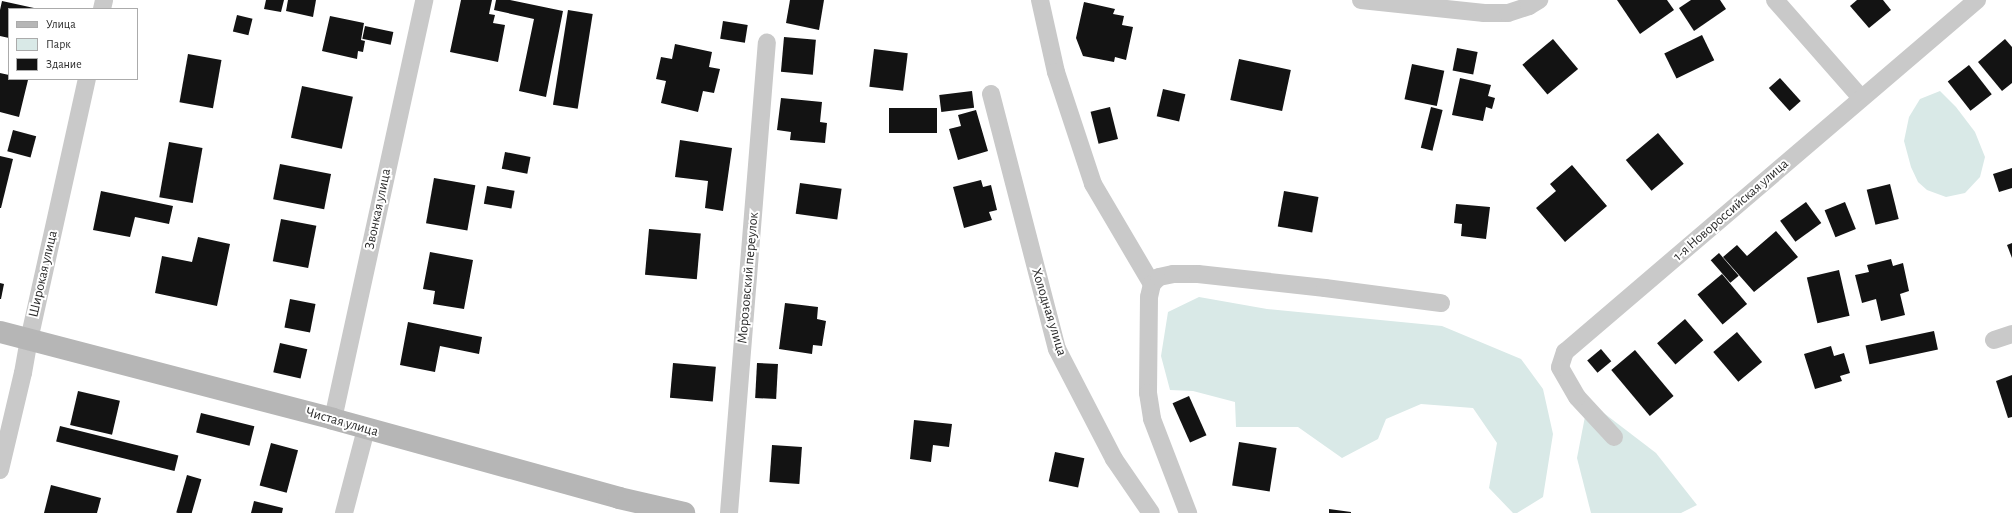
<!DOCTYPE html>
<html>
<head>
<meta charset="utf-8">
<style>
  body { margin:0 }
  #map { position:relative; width:2012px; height:513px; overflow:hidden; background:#fff; font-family:"Alegreya Sans",sans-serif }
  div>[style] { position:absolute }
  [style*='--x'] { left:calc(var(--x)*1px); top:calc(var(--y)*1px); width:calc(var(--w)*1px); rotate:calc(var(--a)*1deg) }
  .green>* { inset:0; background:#d9e9e7 }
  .building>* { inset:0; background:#131313; transform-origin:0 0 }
  .street>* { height:18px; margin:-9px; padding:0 9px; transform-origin:9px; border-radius:9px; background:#c9c9c9 }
  .secondary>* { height:22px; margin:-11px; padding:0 11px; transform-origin:11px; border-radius:11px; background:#b6b6b6 }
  span { translate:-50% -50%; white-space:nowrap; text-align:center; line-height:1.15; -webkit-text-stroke:4px #fff; paint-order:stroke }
  .street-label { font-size:14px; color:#2c2c2c }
  .legend { position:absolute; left:8px; top:8px; width:130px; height:72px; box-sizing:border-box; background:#fff; border:1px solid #ababab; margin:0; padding:5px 7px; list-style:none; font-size:12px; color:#2c2c2c }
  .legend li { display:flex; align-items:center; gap:8px; height:20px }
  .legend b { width:20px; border:1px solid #ababab }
</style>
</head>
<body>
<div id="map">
  <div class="green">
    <i style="clip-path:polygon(1940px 91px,1956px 107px,1975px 132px,1985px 157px,1980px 177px,1965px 193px,1946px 197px,1927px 190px,1918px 182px,1911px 167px,1904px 141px,1909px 117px,1920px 99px)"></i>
    <i style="clip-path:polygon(1199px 297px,1267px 309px,1442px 326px,1521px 359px,1543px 389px,1553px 434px,1543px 497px,1517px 513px,1513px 513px,1489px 488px,1497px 443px,1473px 408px,1421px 404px,1386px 419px,1378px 439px,1342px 458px,1298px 427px,1236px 427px,1235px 402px,1193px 391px,1170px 390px,1161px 356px,1168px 312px)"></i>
    <i style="clip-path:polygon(1588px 401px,1656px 453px,1697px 505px,1681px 513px,1591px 513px,1577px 458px)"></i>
  </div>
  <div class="building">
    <i style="clip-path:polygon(266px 0,284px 0,281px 12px,264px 9px)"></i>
    <i style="clip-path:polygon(288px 0,316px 0,313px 17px,286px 11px)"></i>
    <i style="clip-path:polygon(461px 0,492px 0,489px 14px,495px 15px,493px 23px,505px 25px,498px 62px,450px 52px)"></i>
    <i style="clip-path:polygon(496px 0,510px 0,563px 11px,546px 97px,519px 91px,534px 19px,494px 10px)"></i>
    <i style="clip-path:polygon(790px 0,824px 0,819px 30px,786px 23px)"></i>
    <i style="clip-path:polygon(1617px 0,1667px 0,1674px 10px,1640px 34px)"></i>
    <i style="clip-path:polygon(1691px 0,1720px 0,1726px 9px,1694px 31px,1679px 8px)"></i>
    <i style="clip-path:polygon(1857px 0,1883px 0,1891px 10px,1869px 28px,1850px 6px)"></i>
    <i style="clip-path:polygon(2px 1px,34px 8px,9px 9px,9px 38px,0 36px,0 10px)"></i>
    <i style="clip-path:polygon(1084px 2px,1115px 9px,1113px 14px,1124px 16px,1122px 25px,1133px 27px,1126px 60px,1115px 57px,1114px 62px,1083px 56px,1076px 38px)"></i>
    <i style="left:568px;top:10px;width:25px;height:96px;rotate:9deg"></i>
    <i style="left:237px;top:15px;width:16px;height:17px;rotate:14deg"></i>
    <i style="clip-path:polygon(330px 16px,364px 23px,361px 40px,365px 41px,363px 52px,358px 51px,357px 59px,322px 51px)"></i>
    <i style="left:723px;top:21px;width:25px;height:18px;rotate:9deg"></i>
    <i style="left:365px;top:26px;width:29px;height:13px;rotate:12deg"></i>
    <i style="left:1702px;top:35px;width:28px;height:42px;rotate:64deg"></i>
    <i style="left:784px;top:37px;width:32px;height:35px;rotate:5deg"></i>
    <i style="left:1553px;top:39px;width:39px;height:40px;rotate:50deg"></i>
    <i style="clip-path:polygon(2005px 39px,2012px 47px,2012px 83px,2002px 91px,1978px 62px)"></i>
    <i style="clip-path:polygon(675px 44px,712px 52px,709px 67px,720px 69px,714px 93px,703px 91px,698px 112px,661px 103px,666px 81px,656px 79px,661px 57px,672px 59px)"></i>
    <i style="left:1457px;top:48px;width:21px;height:23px;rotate:11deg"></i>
    <i style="left:874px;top:49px;width:34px;height:38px;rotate:7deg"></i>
    <i style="left:188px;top:54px;width:34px;height:49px;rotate:10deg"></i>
    <i style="left:1239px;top:59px;width:53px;height:42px;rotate:12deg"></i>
    <i style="left:1412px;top:64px;width:33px;height:36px;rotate:12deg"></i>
    <i style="left:1969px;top:65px;width:37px;height:27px;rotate:52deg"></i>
    <i style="clip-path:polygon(0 73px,9px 75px,9px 79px,28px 80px,19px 117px,0 112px)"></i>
    <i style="clip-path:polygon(1460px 78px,1491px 85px,1488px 96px,1495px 98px,1492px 109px,1486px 107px,1483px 121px,1452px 115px)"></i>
    <i style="left:1780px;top:78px;width:31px;height:15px;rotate:48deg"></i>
    <i style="left:302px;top:86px;width:52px;height:53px;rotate:12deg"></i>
    <i style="left:1163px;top:89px;width:23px;height:28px;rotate:13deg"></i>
    <i style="left:972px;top:91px;width:17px;height:33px;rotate:83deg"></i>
    <i style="clip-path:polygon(781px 98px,822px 102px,820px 122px,827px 123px,825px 143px,790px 140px,791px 132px,777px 130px)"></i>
    <i style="left:1110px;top:107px;width:33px;height:20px;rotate:76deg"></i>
    <i style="left:1431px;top:107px;width:12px;height:42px;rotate:14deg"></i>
    <i style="left:937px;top:108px;width:25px;height:48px;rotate:90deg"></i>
    <i style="clip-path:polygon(976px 110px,988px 151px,958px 160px,949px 129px,961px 126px,958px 115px)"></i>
    <i style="left:13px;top:130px;width:24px;height:22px;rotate:15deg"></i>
    <i style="left:1658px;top:133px;width:40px;height:42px;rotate:50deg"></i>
    <i style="clip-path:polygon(680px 140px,732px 148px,723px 211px,705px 208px,708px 181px,675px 177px)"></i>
    <i style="left:169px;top:142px;width:34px;height:56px;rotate:10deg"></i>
    <i style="left:505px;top:152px;width:26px;height:17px;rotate:11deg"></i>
    <i style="clip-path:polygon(0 156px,13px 159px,1px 208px,0 208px)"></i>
    <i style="left:280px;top:164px;width:52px;height:36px;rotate:11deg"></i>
    <i style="clip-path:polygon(1572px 165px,1607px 206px,1565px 242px,1536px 208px,1556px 191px,1550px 184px)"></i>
    <i style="clip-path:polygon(2012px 168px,2012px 188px,1999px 192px,1993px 174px)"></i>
    <i style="left:434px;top:178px;width:42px;height:46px;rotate:10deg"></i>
    <i style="clip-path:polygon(981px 180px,983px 187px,991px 185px,997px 210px,989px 212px,992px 220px,964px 228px,953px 187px)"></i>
    <i style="left:800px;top:183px;width:42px;height:31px;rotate:8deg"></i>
    <i style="left:1890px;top:184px;width:36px;height:24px;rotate:76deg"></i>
    <i style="left:487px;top:186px;width:28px;height:18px;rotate:10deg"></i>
    <i style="clip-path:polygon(101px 191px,173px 206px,169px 224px,135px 217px,130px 237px,93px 230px)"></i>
    <i style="left:1284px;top:191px;width:35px;height:36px;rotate:10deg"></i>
    <i style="left:1806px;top:202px;width:26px;height:32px;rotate:54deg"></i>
    <i style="left:1845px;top:202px;width:29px;height:22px;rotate:68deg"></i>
    <i style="clip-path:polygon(1456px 204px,1490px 207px,1486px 239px,1461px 236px,1462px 224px,1454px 223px)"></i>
    <i style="left:281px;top:219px;width:36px;height:43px;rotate:11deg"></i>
    <i style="left:649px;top:229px;width:52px;height:46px;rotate:5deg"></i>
    <i style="clip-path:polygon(1776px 231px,1798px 257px,1754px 292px,1723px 257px,1737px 245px,1747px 256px)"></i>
    <i style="clip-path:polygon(198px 237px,230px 244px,217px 306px,155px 293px,162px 256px,192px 262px)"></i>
    <i style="clip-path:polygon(2012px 243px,2012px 258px,2007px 245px)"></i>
    <i style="clip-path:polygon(430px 252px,473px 260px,464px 309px,433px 304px,435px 291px,423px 289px)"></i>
    <i style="left:1719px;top:253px;width:30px;height:11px;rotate:49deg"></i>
    <i style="clip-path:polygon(1891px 259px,1893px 266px,1903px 263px,1909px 291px,1900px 294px,1905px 315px,1881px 321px,1876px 299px,1862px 303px,1855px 275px,1869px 272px,1867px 265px)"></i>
    <i style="left:1839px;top:270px;width:47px;height:33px;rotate:77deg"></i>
    <i style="left:1722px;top:274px;width:39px;height:32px;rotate:50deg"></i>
    <i style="clip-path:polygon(0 283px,4px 284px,1px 299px,0 299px)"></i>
    <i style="left:290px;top:299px;width:26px;height:29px;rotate:11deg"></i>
    <i style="clip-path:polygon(785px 303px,818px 307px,817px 319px,826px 321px,822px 346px,813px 345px,812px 354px,779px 349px)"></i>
    <i style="left:1685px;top:319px;width:28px;height:37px;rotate:49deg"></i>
    <i style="clip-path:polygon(408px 322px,482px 337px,479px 354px,440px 346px,435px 372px,400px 365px)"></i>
    <i style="left:1934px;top:331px;width:19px;height:70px;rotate:78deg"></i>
    <i style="left:1737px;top:332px;width:39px;height:31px;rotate:50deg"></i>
    <i style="left:280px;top:343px;width:28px;height:30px;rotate:13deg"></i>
    <i style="clip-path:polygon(1831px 346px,1834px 356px,1844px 353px,1850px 373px,1840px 376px,1842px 381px,1815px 389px,1804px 354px)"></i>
    <i style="left:1601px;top:349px;width:16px;height:18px;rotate:50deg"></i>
    <i style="left:1635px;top:350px;width:60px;height:31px;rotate:50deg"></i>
    <i style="left:673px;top:363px;width:43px;height:35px;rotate:5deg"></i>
    <i style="left:757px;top:363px;width:21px;height:35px;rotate:3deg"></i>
    <i style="clip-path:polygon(2012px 375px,2012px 417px,2008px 418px,1996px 381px)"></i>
    <i style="left:78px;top:391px;width:43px;height:35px;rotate:13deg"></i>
    <i style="left:1189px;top:396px;width:43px;height:18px;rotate:66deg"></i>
    <i style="left:201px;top:413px;width:55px;height:20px;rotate:14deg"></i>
    <i style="clip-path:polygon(914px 420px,952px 424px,949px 447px,933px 445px,931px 462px,910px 459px)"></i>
    <i style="left:60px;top:426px;width:122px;height:16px;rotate:14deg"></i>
    <i style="left:1239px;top:442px;width:38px;height:44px;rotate:9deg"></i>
    <i style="left:271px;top:443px;width:28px;height:44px;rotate:15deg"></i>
    <i style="left:772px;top:445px;width:30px;height:37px;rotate:4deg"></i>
    <i style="left:1055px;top:452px;width:30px;height:30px;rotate:12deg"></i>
    <i style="left:187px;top:475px;width:15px;height:39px;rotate:16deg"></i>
    <i style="clip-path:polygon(51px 485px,101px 498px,97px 513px,44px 513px)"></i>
    <i style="clip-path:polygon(254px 501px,283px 508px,282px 513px,251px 513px)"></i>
    <i style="clip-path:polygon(1329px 509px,1351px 512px,1351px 513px,1329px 513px)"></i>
  </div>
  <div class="street">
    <i style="--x:1040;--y:0;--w:74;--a:77.5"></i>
    <i style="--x:1056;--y:72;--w:118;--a:71.7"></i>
    <i style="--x:1093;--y:184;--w:116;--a:59.5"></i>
    <i style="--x:1152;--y:284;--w:13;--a:103"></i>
    <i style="--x:1149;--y:297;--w:96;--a:90.6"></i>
    <i style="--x:1148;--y:393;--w:26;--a:81"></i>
    <i style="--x:1152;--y:419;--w:101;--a:69"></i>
    <i style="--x:1361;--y:0;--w:124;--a:6"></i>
    <i style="--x:1484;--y:13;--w:24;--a:0"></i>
    <i style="--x:1508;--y:13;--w:22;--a:-18"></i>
    <i style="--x:1529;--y:6;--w:12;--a:-31"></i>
    <i style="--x:1775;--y:0;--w:130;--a:48.7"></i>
    <i style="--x:102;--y:9;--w:9;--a:-77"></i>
    <i style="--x:991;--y:94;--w:263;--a:75.5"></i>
    <i style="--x:1057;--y:349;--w:124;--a:62.6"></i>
    <i style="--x:1114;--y:459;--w:65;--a:55.6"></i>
    <i style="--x:1152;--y:284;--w:10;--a:-45"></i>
    <i style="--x:1159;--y:277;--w:14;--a:-12"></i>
    <i style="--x:1173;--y:274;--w:25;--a:0"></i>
    <i style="--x:1198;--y:274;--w:128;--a:6.3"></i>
    <i style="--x:1325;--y:288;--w:117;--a:7.4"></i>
    <i style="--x:1994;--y:340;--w:19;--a:-18"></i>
    <i style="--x:333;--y:419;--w:429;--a:-77.7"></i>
    <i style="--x:1614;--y:437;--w:54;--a:-132.8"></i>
    <i style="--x:1577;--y:397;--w:34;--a:-120"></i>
    <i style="--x:1560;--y:367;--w:16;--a:-72"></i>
    <i style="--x:1565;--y:352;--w:542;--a:-40.51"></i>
    <i style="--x:0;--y:470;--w:100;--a:-76.7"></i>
    <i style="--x:23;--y:373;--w:34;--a:-80"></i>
    <i style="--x:29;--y:340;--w:267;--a:-77.5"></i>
    <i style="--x:344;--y:513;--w:87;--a:-75.3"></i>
    <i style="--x:729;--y:513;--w:472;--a:-85.4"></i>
  </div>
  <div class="secondary">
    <i style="--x:0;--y:332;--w:344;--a:14.6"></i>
    <i style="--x:333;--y:419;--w:297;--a:15.4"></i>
    <i style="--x:619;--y:498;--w:67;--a:13"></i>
  </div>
  <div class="street-label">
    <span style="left:378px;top:209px;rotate:-78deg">Звонкая улица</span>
    <span style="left:1731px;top:210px;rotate:-41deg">1-я Новороссийская улица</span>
    <span style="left:43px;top:274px;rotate:-77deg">Широкая улица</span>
    <span style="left:748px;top:278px;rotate:-85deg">Морозовский переулок</span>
    <span style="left:1049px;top:312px;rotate:73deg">Холодная улица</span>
    <span style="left:342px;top:422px;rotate:16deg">Чистая улица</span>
  </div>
  <ul class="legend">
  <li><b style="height:5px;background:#b6b6b6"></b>Улица</li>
  <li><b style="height:11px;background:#d9e9e7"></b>Парк</li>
  <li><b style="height:11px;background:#131313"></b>Здание</li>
  </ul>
</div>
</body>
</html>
